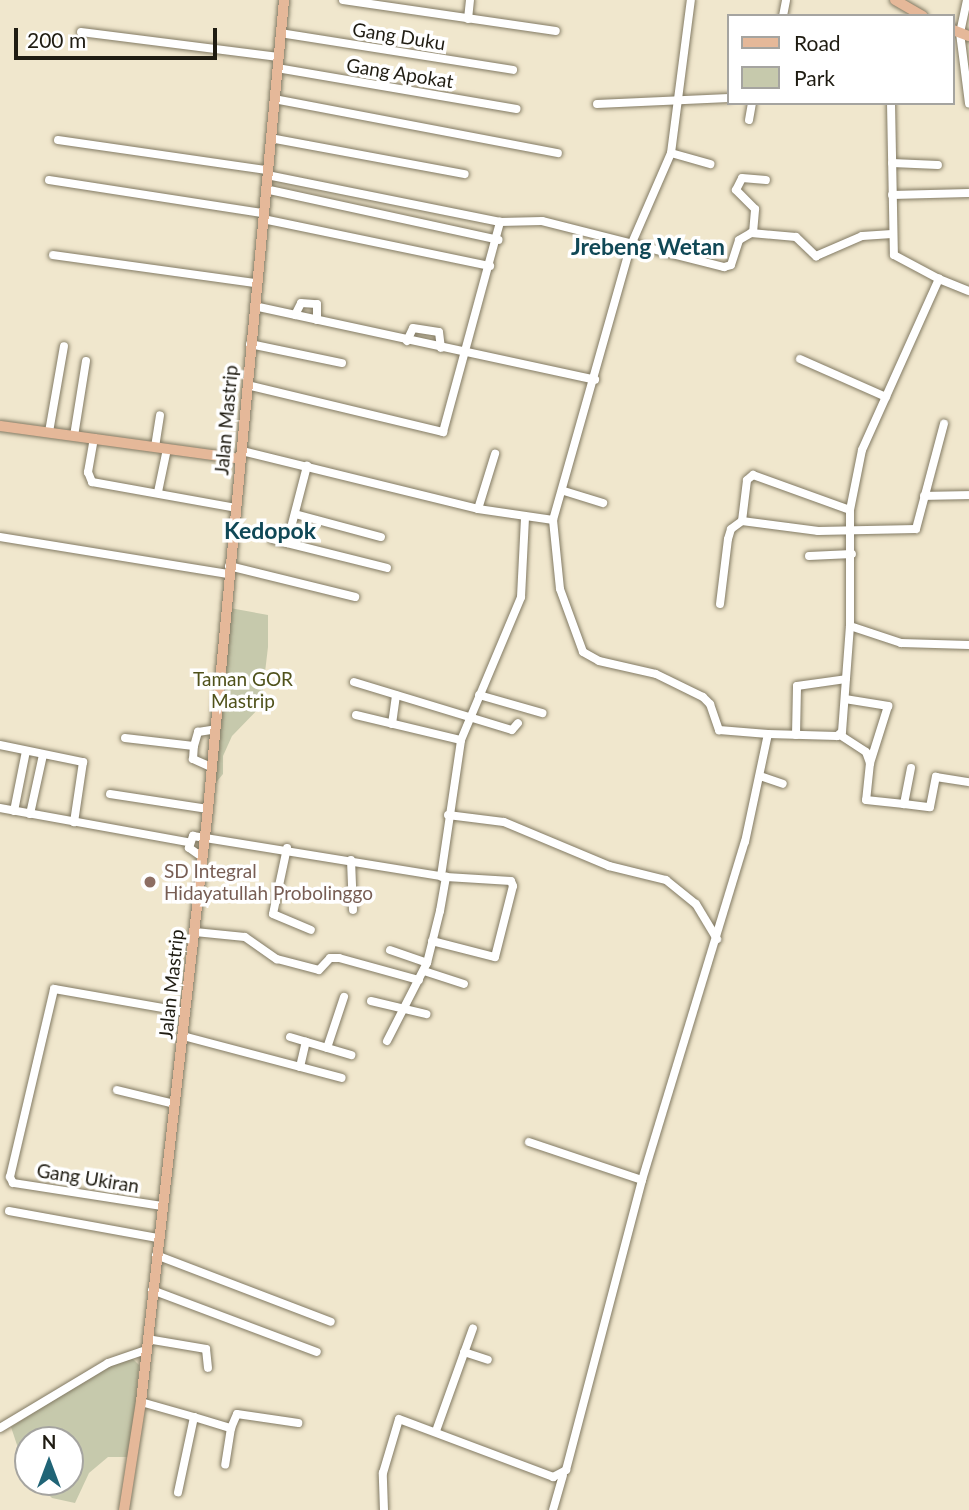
<!DOCTYPE html>
<html>
<head>
<meta charset="utf-8">
<style>
  body { margin:0 }
  #map { position:relative; width:969px; height:1510px; overflow:hidden; background:#f0e7cd; font-family:Lato,sans-serif }
  div>[style] { position:absolute }
  [style*='--x'] { left:calc(var(--x)*1px); top:calc(var(--y)*1px); width:calc(var(--w)*1px); rotate:calc(var(--a)*1deg) }
  .green>* { inset:0; background:#c6c9ac }
  .roads { filter:drop-shadow(0 0 2px #827a63) drop-shadow(0 0 2px #827a63) }
  .minor>* { height:8px; margin:-4px; padding:0 4px; transform-origin:4px; border-radius:4px; background:#fff }
  .major>* { height:10px; margin:-5px; padding:0 5px; transform-origin:5px; border-radius:5px; background:#e5b899 }
  .dots>* { width:19px; height:19px; translate:-50% -50%; box-sizing:border-box; border:4px solid #fff; border-radius:50% }
  span { translate:-50% -50%; white-space:nowrap; text-align:center; line-height:1.15; -webkit-text-stroke:7px #fff; paint-order:stroke }
  .street-label { font-size:19px; color:#1f1c12 }
  .park-label { font-size:19px; color:#50521b }
  .education-label { font-size:19px; color:#785e54 }
  .left { translate:0 -50%; text-align:left }
  .quarter-label { font-size:23px; color:#104856; font-weight:700 }
  .legend { position:absolute; left:727px; top:14px; width:228px; height:91px; box-sizing:border-box; background:#fff; border:2px solid #a5a4a0; margin:0; padding:9px 12px; list-style:none; font-size:21px; color:#1f1c12 }
  .legend li { display:flex; align-items:center; gap:14px; height:35px }
  .legend b { width:35px; border:2px solid #a5a4a0 }
  .north { position:absolute; left:14px; top:1426px; width:70px; height:70px; box-sizing:border-box; background:#fff; border:2px solid #a5a4a0; border-radius:50%; rotate:0deg; font-size:19px; font-weight:700; line-height:28px; text-align:center; color:#1f1c12 }
  .north::after { content:''; display:block; margin:auto; width:24px; height:32px; background:#206476; clip-path:polygon(50% 0,100% 100%,50% 72%,0 100%) }
  .scale { position:absolute; left:14px; top:28px; width:203px; height:32px; box-sizing:border-box; border:4px solid #1f1c12; border-top:0; padding-left:9px; font-size:21px; line-height:24px; white-space:nowrap; color:#1f1c12; -webkit-text-stroke:5px #fff; paint-order:stroke }
</style>
</head>
<body>
<div id="map">
  <div class="green">
    <i style="clip-path:polygon(230px 608px,268px 615px,268px 647px,261px 706px,232px 736px,223px 756px,223px 774px,213px 786px)"></i>
    <i style="clip-path:polygon(131px 1357px,139px 1365px,131px 1457px,108px 1457px,89px 1473px,75px 1503px,52px 1498px,35px 1482px,70px 1482px,70px 1440px,28px 1440px,28px 1478px,11px 1427px,114px 1362px)"></i>
  </div>
  <div class="roads">
    <div class="minor">
      <i style="--x:343;--y:0;--w:215;--a:8.3"></i>
      <i style="--x:967;--y:0;--w:34;--a:102"></i>
      <i style="--x:960;--y:33;--w:71;--a:82.7"></i>
      <i style="--x:783;--y:16;--w:16;--a:-79"></i>
      <i style="--x:468;--y:19;--w:19;--a:-84"></i>
      <i style="--x:81;--y:32;--w:199;--a:7.2"></i>
      <i style="--x:280;--y:33;--w:236;--a:9"></i>
      <i style="--x:277;--y:68;--w:243;--a:9.7"></i>
      <i style="--x:274;--y:99;--w:289;--a:10.8"></i>
      <i style="--x:891;--y:103;--w:152;--a:88.9"></i>
      <i style="--x:894;--y:255;--w:51;--a:28.1"></i>
      <i style="--x:597;--y:104;--w:132;--a:-2.6"></i>
      <i style="--x:749;--y:120;--w:17;--a:-80"></i>
      <i style="--x:270;--y:138;--w:198;--a:10.5"></i>
      <i style="--x:58;--y:140;--w:211;--a:8.2"></i>
      <i style="--x:671;--y:153;--w:41;--a:15.8"></i>
      <i style="--x:892;--y:163;--w:46;--a:2.5"></i>
      <i style="--x:267;--y:175;--w:238;--a:11.4"></i>
      <i style="--x:500;--y:222;--w:42;--a:-1.4"></i>
      <i style="--x:542;--y:221;--w:188;--a:14.2"></i>
      <i style="--x:724;--y:267;--w:7;--a:-16"></i>
      <i style="--x:731;--y:265;--w:26;--a:-72"></i>
      <i style="--x:739;--y:240;--w:14;--a:-30"></i>
      <i style="--x:751;--y:233;--w:45;--a:5.1"></i>
      <i style="--x:796;--y:237;--w:28;--a:44"></i>
      <i style="--x:816;--y:256;--w:50;--a:-23.5"></i>
      <i style="--x:862;--y:236;--w:30;--a:-4"></i>
      <i style="--x:49;--y:180;--w:217;--a:8.8"></i>
      <i style="--x:265;--y:189;--w:239;--a:12.3"></i>
      <i style="--x:892;--y:195;--w:77;--a:-1.5"></i>
      <i style="--x:263;--y:219;--w:232;--a:11.7"></i>
      <i style="--x:753;--y:233;--w:24;--a:-85"></i>
      <i style="--x:755;--y:209;--w:27;--a:-135"></i>
      <i style="--x:736;--y:190;--w:13;--a:-63"></i>
      <i style="--x:742;--y:178;--w:24;--a:5"></i>
      <i style="--x:53;--y:255;--w:205;--a:7.9"></i>
      <i style="--x:254;--y:306;--w:349;--a:12.2"></i>
      <i style="--x:295;--y:315;--w:13;--a:-63"></i>
      <i style="--x:301;--y:303;--w:16;--a:4"></i>
      <i style="--x:317;--y:304;--w:16;--a:90"></i>
      <i style="--x:407;--y:341;--w:14;--a:-65"></i>
      <i style="--x:413;--y:328;--w:26;--a:9"></i>
      <i style="--x:439;--y:332;--w:16;--a:83"></i>
      <i style="--x:250;--y:344;--w:94;--a:11.7"></i>
      <i style="--x:800;--y:359;--w:94;--a:23.8"></i>
      <i style="--x:247;--y:385;--w:202;--a:13.5"></i>
      <i style="--x:443;--y:432;--w:218;--a:-74.8"></i>
      <i style="--x:49;--y:432;--w:87;--a:-80.1"></i>
      <i style="--x:74;--y:436;--w:76;--a:-80.9"></i>
      <i style="--x:94;--y:438;--w:35;--a:100"></i>
      <i style="--x:88;--y:472;--w:11;--a:68"></i>
      <i style="--x:92;--y:482;--w:146;--a:10.2"></i>
      <i style="--x:155;--y:447;--w:32;--a:-81"></i>
      <i style="--x:242;--y:451;--w:243;--a:13.8"></i>
      <i style="--x:478;--y:509;--w:76;--a:8.3"></i>
      <i style="--x:553;--y:520;--w:286;--a:-74.2"></i>
      <i style="--x:631;--y:245;--w:100;--a:-66.5"></i>
      <i style="--x:671;--y:153;--w:154;--a:-82.6"></i>
      <i style="--x:564;--y:491;--w:41;--a:17.1"></i>
      <i style="--x:158;--y:492;--w:44;--a:-78.2"></i>
      <i style="--x:924;--y:496;--w:45;--a:-1.3"></i>
      <i style="--x:478;--y:509;--w:58;--a:-72.8"></i>
      <i style="--x:295;--y:514;--w:89;--a:15"></i>
      <i style="--x:553;--y:520;--w:69;--a:84.2"></i>
      <i style="--x:560;--y:589;--w:67;--a:69.9"></i>
      <i style="--x:583;--y:652;--w:18;--a:29"></i>
      <i style="--x:599;--y:661;--w:58;--a:12.8"></i>
      <i style="--x:656;--y:674;--w:52;--a:26.1"></i>
      <i style="--x:703;--y:697;--w:10;--a:45"></i>
      <i style="--x:710;--y:704;--w:28;--a:71"></i>
      <i style="--x:719;--y:730;--w:49;--a:4.7"></i>
      <i style="--x:742;--y:521;--w:41;--a:-83"></i>
      <i style="--x:747;--y:480;--w:8;--a:-40"></i>
      <i style="--x:753;--y:475;--w:103;--a:19.8"></i>
      <i style="--x:0;--y:537;--w:231;--a:9.2"></i>
      <i style="--x:272;--y:539;--w:16;--a:15"></i>
      <i style="--x:287;--y:543;--w:80;--a:-75.4"></i>
      <i style="--x:287;--y:543;--w:103;--a:14"></i>
      <i style="--x:809;--y:556;--w:43;--a:-2.7"></i>
      <i style="--x:229;--y:566;--w:130;--a:13.8"></i>
      <i style="--x:720;--y:604;--w:65;--a:-83"></i>
      <i style="--x:728;--y:539;--w:10;--a:-73"></i>
      <i style="--x:731;--y:529;--w:14;--a:-36"></i>
      <i style="--x:742;--y:521;--w:77;--a:7.5"></i>
      <i style="--x:818;--y:531;--w:98;--a:-1.2"></i>
      <i style="--x:916;--y:529;--w:109;--a:-75.1"></i>
      <i style="--x:850;--y:626;--w:54;--a:18.4"></i>
      <i style="--x:901;--y:643;--w:68;--a:1.7"></i>
      <i style="--x:354;--y:682;--w:165;--a:16.9"></i>
      <i style="--x:512;--y:730;--w:9;--a:-49"></i>
      <i style="--x:479;--y:695;--w:66;--a:15.9"></i>
      <i style="--x:845;--y:699;--w:44;--a:9.2"></i>
      <i style="--x:888;--y:706;--w:60;--a:107.5"></i>
      <i style="--x:356;--y:715;--w:108;--a:13.4"></i>
      <i style="--x:392;--y:724;--w:29;--a:-82"></i>
      <i style="--x:796;--y:735;--w:49;--a:-88.8"></i>
      <i style="--x:797;--y:686;--w:49;--a:-8.1"></i>
      <i style="--x:840;--y:735;--w:31;--a:33"></i>
      <i style="--x:866;--y:752;--w:12;--a:70"></i>
      <i style="--x:870;--y:763;--w:37;--a:96"></i>
      <i style="--x:866;--y:800;--w:38;--a:6"></i>
      <i style="--x:125;--y:738;--w:69;--a:6.6"></i>
      <i style="--x:0;--y:745;--w:85;--a:11.6"></i>
      <i style="--x:83;--y:762;--w:61;--a:98.5"></i>
      <i style="--x:211;--y:767;--w:20;--a:-156"></i>
      <i style="--x:193;--y:759;--w:13;--a:-86"></i>
      <i style="--x:194;--y:746;--w:15;--a:-74"></i>
      <i style="--x:198;--y:732;--w:18;--a:-9"></i>
      <i style="--x:911;--y:768;--w:37;--a:101"></i>
      <i style="--x:904;--y:804;--w:26;--a:7"></i>
      <i style="--x:930;--y:807;--w:31;--a:-79"></i>
      <i style="--x:936;--y:777;--w:33;--a:9"></i>
      <i style="--x:760;--y:776;--w:24;--a:19"></i>
      <i style="--x:110;--y:794;--w:99;--a:8.7"></i>
      <i style="--x:0;--y:808;--w:191;--a:10.3"></i>
      <i style="--x:14;--y:811;--w:61;--a:-78.7"></i>
      <i style="--x:30;--y:814;--w:60;--a:-77.6"></i>
      <i style="--x:448;--y:815;--w:56;--a:7.1"></i>
      <i style="--x:504;--y:822;--w:114;--a:22.7"></i>
      <i style="--x:609;--y:866;--w:59;--a:13.8"></i>
      <i style="--x:666;--y:880;--w:38;--a:39"></i>
      <i style="--x:696;--y:904;--w:41;--a:59"></i>
      <i style="--x:287;--y:848;--w:67;--a:102"></i>
      <i style="--x:273;--y:914;--w:41;--a:22.8"></i>
      <i style="--x:202;--y:857;--w:16;--a:-145"></i>
      <i style="--x:189;--y:848;--w:13;--a:-72"></i>
      <i style="--x:193;--y:836;--w:251;--a:9.2"></i>
      <i style="--x:441;--y:876;--w:137;--a:-81.6"></i>
      <i style="--x:461;--y:740;--w:155;--a:-67.2"></i>
      <i style="--x:521;--y:597;--w:79;--a:-87.1"></i>
      <i style="--x:351;--y:860;--w:50;--a:87.7"></i>
      <i style="--x:195;--y:932;--w:50;--a:5.7"></i>
      <i style="--x:245;--y:937;--w:39;--a:35"></i>
      <i style="--x:277;--y:959;--w:43;--a:14.7"></i>
      <i style="--x:319;--y:970;--w:16;--a:-47"></i>
      <i style="--x:330;--y:958;--w:9;--a:0"></i>
      <i style="--x:339;--y:958;--w:83;--a:15.4"></i>
      <i style="--x:432;--y:941;--w:65;--a:14.3"></i>
      <i style="--x:495;--y:957;--w:73;--a:-75.8"></i>
      <i style="--x:513;--y:886;--w:5;--a:-112"></i>
      <i style="--x:511;--y:881;--w:65;--a:-176.5"></i>
      <i style="--x:390;--y:950;--w:39;--a:19"></i>
      <i style="--x:424;--y:971;--w:42;--a:18"></i>
      <i style="--x:371;--y:1001;--w:57;--a:13.3"></i>
      <i style="--x:183;--y:1036;--w:164;--a:14.8"></i>
      <i style="--x:290;--y:1037;--w:64;--a:16.4"></i>
      <i style="--x:387;--y:1041;--w:88;--a:-62.9"></i>
      <i style="--x:427;--y:963;--w:54;--a:-76"></i>
      <i style="--x:440;--y:911;--w:35;--a:-80"></i>
      <i style="--x:446;--y:877;--w:4;--a:180"></i>
      <i style="--x:327;--y:1048;--w:54;--a:-71.6"></i>
      <i style="--x:300;--y:1067;--w:26;--a:-77"></i>
      <i style="--x:117;--y:1090;--w:60;--a:13.6"></i>
      <i style="--x:529;--y:1142;--w:119;--a:18.6"></i>
      <i style="--x:162;--y:1206;--w:151;--a:-171.2"></i>
      <i style="--x:13;--y:1183;--w:7;--a:-117"></i>
      <i style="--x:10;--y:1177;--w:193;--a:-76.8"></i>
      <i style="--x:54;--y:989;--w:134;--a:9.9"></i>
      <i style="--x:9;--y:1211;--w:151;--a:10.3"></i>
      <i style="--x:156;--y:1255;--w:187;--a:20.9"></i>
      <i style="--x:152;--y:1290;--w:176;--a:20.6"></i>
      <i style="--x:147;--y:1339;--w:60;--a:9.6"></i>
      <i style="--x:206;--y:1349;--w:19;--a:84"></i>
      <i style="--x:464;--y:1352;--w:25;--a:18"></i>
      <i style="--x:141;--y:1402;--w:55;--a:15.8"></i>
      <i style="--x:194;--y:1417;--w:77;--a:102"></i>
      <i style="--x:194;--y:1417;--w:39;--a:17"></i>
      <i style="--x:231;--y:1428;--w:37;--a:99"></i>
      <i style="--x:0;--y:1428;--w:126;--a:-31"></i>
      <i style="--x:108;--y:1363;--w:40;--a:-18.9"></i>
      <i style="--x:231;--y:1428;--w:15;--a:-67"></i>
      <i style="--x:237;--y:1414;--w:62;--a:8.4"></i>
      <i style="--x:436;--y:1431;--w:109;--a:-70.2"></i>
      <i style="--x:384;--y:1510;--w:37;--a:-92"></i>
      <i style="--x:383;--y:1473;--w:56;--a:-73.5"></i>
      <i style="--x:399;--y:1419;--w:165;--a:20.6"></i>
      <i style="--x:553;--y:1477;--w:15;--a:-28"></i>
      <i style="--x:566;--y:1470;--w:300;--a:-75.3"></i>
      <i style="--x:642;--y:1180;--w:353;--a:-73.1"></i>
      <i style="--x:745;--y:842;--w:110;--a:-78"></i>
      <i style="--x:768;--y:734;--w:69;--a:1.7"></i>
      <i style="--x:837;--y:736;--w:6;--a:-39"></i>
      <i style="--x:842;--y:732;--w:106;--a:-85.7"></i>
      <i style="--x:850;--y:626;--w:116;--a:-90"></i>
      <i style="--x:850;--y:510;--w:61;--a:-78.7"></i>
      <i style="--x:862;--y:450;--w:188;--a:-65.8"></i>
      <i style="--x:939;--y:279;--w:32;--a:22"></i>
      <i style="--x:553;--y:1510;--w:36;--a:-74"></i>
    </div>
    <div class="major">
      <i style="--x:895;--y:0;--w:32;--a:30"></i>
      <i style="--x:953;--y:30;--w:17;--a:21"></i>
      <i style="--x:0;--y:426;--w:243;--a:7.8"></i>
      <i style="--x:124;--y:1510;--w:109;--a:-81.1"></i>
      <i style="--x:141;--y:1402;--w:597;--a:-83.55"></i>
      <i style="--x:208;--y:809;--w:813;--a:-84.63"></i>
    </div>
  </div>
  <div class="dots">
    <i style="left:150px;top:882px;background:#8d6e63"></i>
  </div>
  <div class="street-label">
    <span style="left:399px;top:36px;rotate:9deg">Gang Duku</span>
    <span style="left:400px;top:73px;rotate:9deg">Gang Apokat</span>
    <span style="left:226px;top:420px;rotate:-85deg">Jalan Mastrip</span>
    <span style="left:171px;top:984px;rotate:-84deg">Jalan Mastrip</span>
    <span style="left:88px;top:1178px;rotate:9deg">Gang Ukiran</span>
  </div>
  <div class="park-label">
    <span style="left:243px;top:690px">Taman GOR<br>Mastrip</span>
  </div>
  <div class="education-label">
    <span class="left" style="left:164px;top:882px">SD Integral<br>Hidayatullah Probolinggo</span>
  </div>
  <div class="quarter-label">
    <span style="left:648px;top:246px">Jrebeng Wetan</span>
    <span style="left:270px;top:530px">Kedopok</span>
  </div>
  <ul class="legend">
  <li><b style="height:9px;background:#e5b899"></b>Road</li>
  <li><b style="height:19px;background:#c6c9ac"></b>Park</li>
  </ul>
  <div class="north">N</div>
  <div class="scale">200 m</div>
</div>
</body>
</html>
